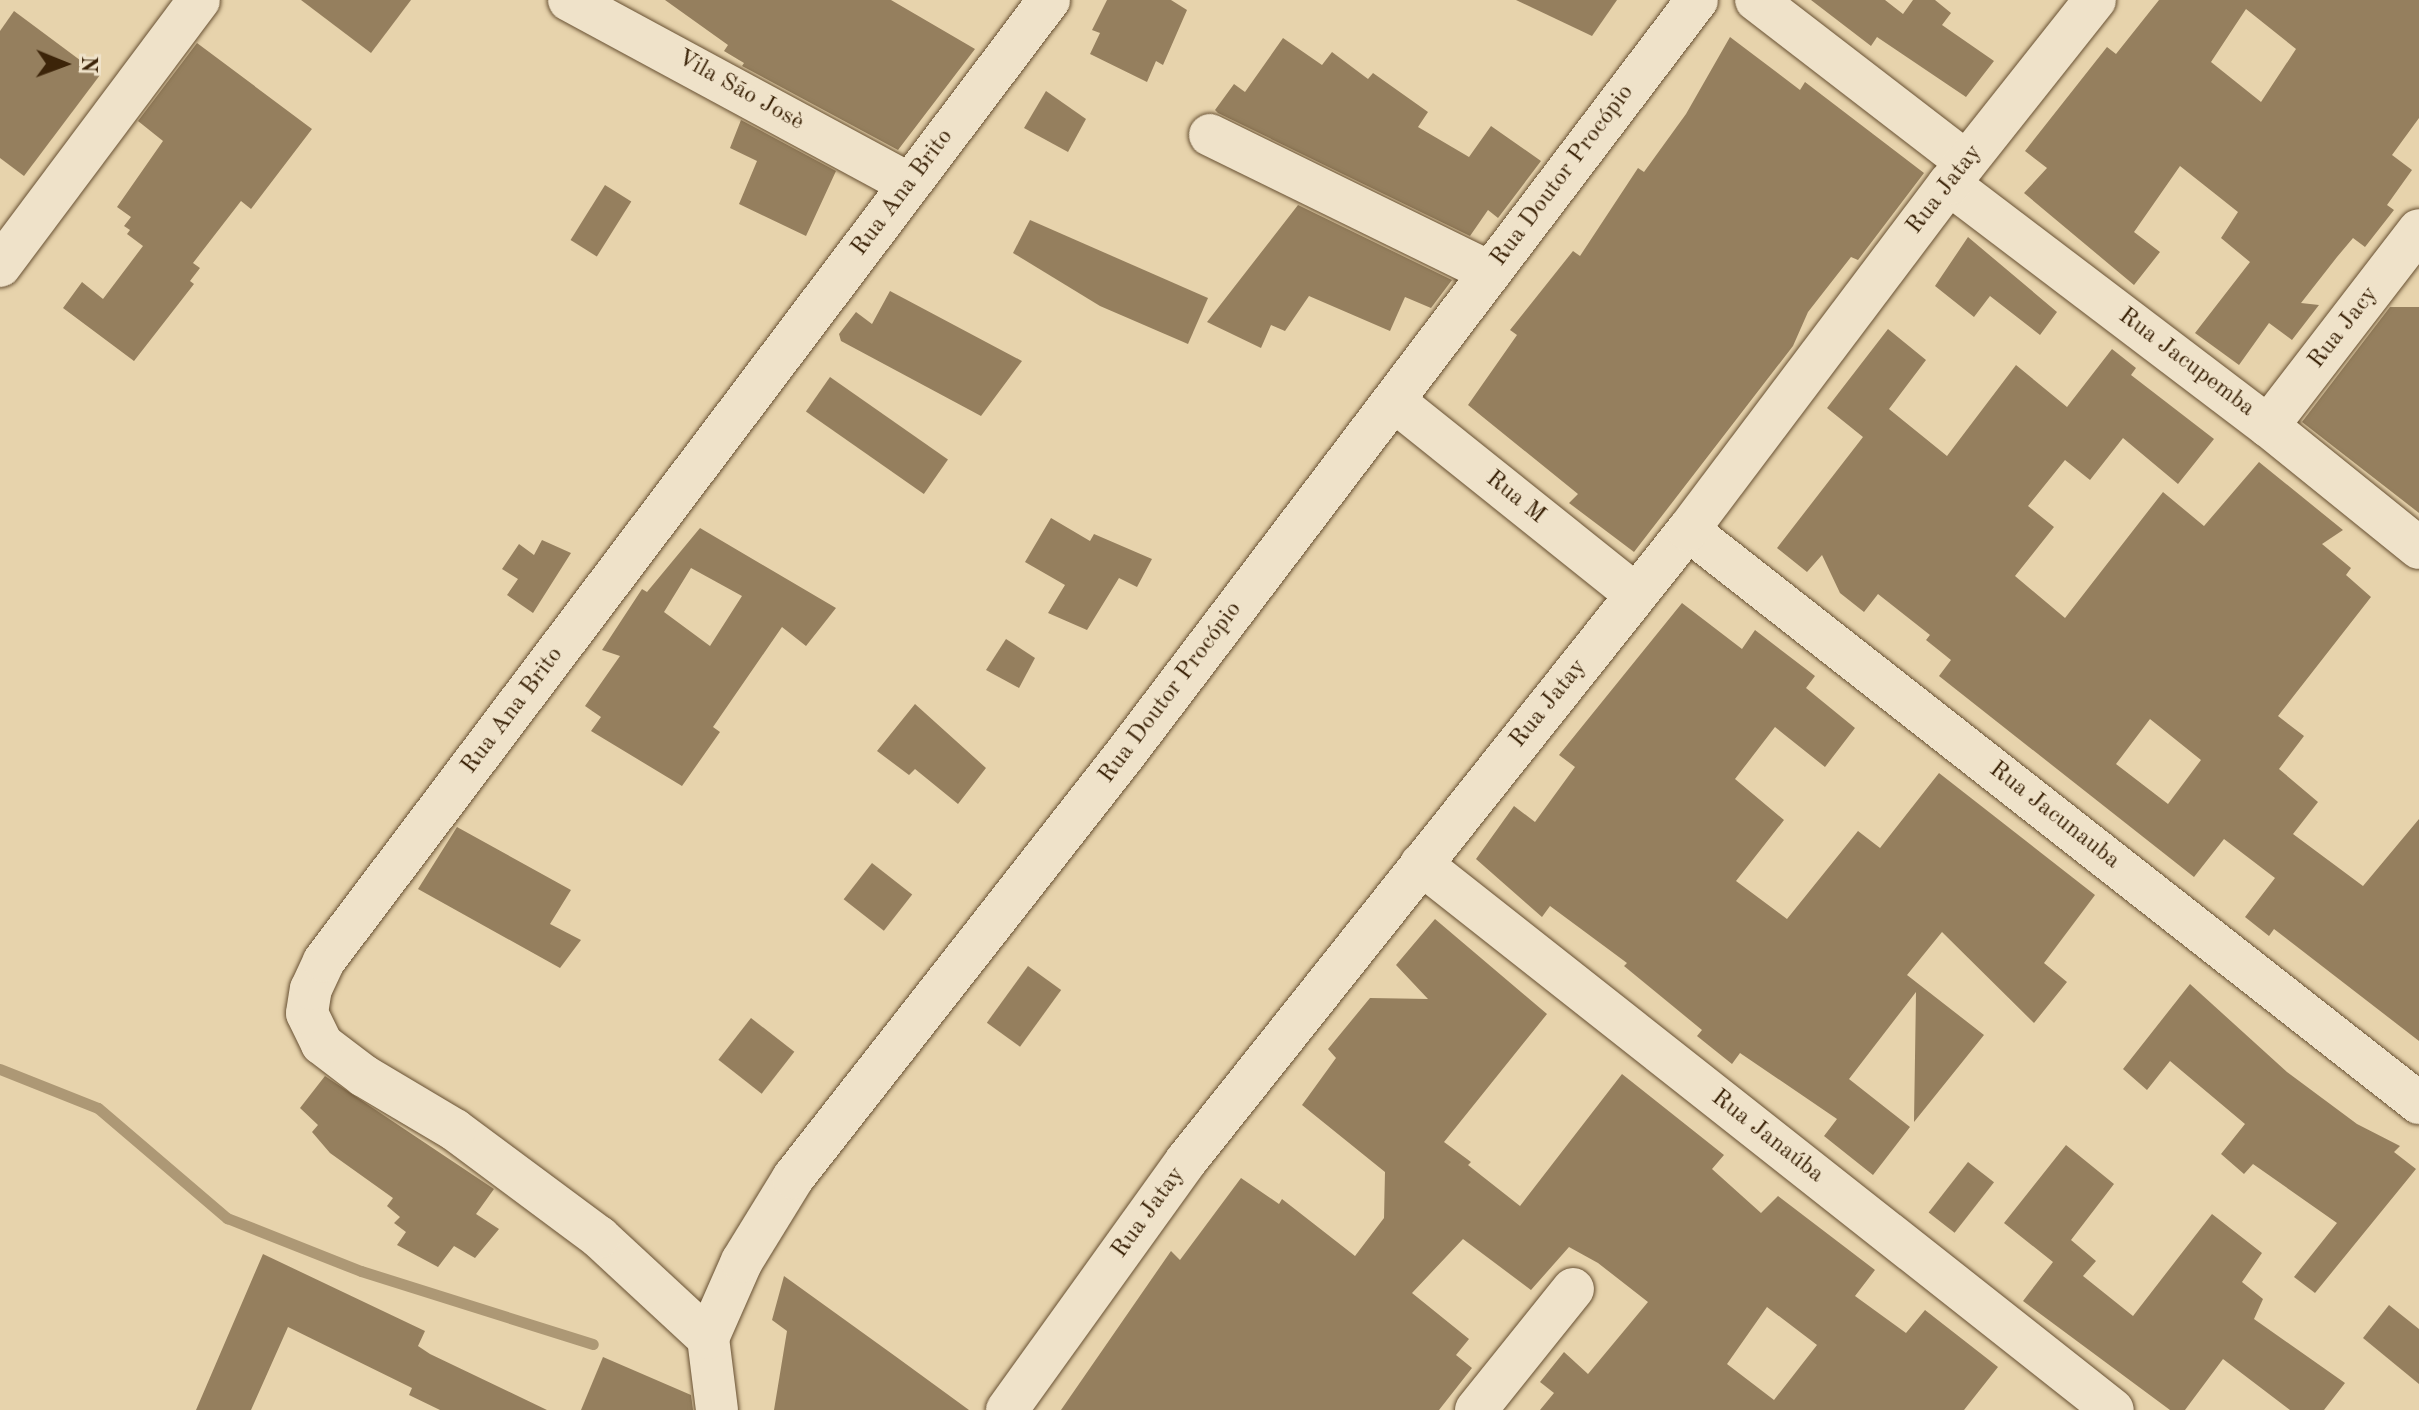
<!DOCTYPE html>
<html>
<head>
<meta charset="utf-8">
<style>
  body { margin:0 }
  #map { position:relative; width:2419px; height:1410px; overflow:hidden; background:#e7d3ac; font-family:"Old Standard TT",serif }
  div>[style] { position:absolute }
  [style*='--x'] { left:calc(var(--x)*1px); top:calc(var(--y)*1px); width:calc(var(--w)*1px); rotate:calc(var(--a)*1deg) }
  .stream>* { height:11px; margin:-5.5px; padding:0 5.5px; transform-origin:5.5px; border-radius:5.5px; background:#ad9875 }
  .building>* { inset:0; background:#957f5e; transform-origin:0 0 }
  .roads { filter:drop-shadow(0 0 2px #675032) drop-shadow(0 0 2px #675032) }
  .minor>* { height:42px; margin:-21px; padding:0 21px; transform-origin:21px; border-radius:21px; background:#efe2c9 }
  span { translate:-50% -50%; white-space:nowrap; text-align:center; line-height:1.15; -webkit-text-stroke:6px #efe2c9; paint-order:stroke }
  .street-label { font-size:24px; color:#3c2409 }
  .north { position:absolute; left:24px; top:24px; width:80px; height:80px; -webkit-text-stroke:6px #efe2c9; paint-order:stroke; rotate:91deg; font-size:22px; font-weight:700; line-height:32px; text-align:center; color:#3c2409 }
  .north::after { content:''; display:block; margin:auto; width:28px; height:36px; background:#3c2409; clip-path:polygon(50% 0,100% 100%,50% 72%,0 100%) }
</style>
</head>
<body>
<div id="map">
  <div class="stream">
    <i style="--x:0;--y:1069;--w:105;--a:21.7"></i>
    <i style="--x:98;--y:1108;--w:170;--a:40.5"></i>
    <i style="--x:227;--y:1218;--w:144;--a:21.6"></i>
    <i style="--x:361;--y:1271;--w:243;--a:17.5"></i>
  </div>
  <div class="building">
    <i style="clip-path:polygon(301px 0,411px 0,371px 53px)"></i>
    <i style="clip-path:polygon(665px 0,891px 0,975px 49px,898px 150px,742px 66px,744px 63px,724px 51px,728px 45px)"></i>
    <i style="clip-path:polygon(1107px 0,1171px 0,1187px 10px,1163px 65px,1156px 61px,1147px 82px,1090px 54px,1100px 33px,1092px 30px)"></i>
    <i style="clip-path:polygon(1516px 0,1617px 0,1592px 36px)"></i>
    <i style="clip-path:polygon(1811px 0,1885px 0,1903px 14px,1913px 0,1935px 0,1951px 13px,1942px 25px,1994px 61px,1966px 97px,1877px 37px,1871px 46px)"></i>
    <i style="clip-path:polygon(evenodd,2159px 0,2419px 0,2419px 118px,2392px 155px,2412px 170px,2387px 205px,2394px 210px,2365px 247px,2353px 238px,2337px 257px,2301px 303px,2319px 305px,2292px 340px,2269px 323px,2239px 365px,2195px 333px,2250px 262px,2221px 238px,2238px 212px,2180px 166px,2134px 232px,2160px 252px,2134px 285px,2024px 193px,2047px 168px,2025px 151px,2107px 47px,2116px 54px,2159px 0,2246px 9px,2296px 49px,2261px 102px,2211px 62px,2246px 9px)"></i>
    <i style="clip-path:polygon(14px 11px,100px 75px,24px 176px,0 158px,0 31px)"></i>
    <i style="clip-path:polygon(1730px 37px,1800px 90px,1805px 82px,1924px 173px,1858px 260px,1851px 257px,1808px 312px,1793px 346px,1634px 552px,1569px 503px,1578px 494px,1468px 405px,1517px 335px,1510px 330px,1573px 251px,1580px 256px,1638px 168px,1644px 172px,1686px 114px)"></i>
    <i style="clip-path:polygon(1283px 38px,1322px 65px,1332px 52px,1368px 79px,1373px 73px,1428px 112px,1418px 127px,1469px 157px,1491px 126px,1541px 161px,1498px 218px,1488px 210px,1470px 236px,1218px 113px,1215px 110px,1234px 84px,1245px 92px)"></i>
    <i style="clip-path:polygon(197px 43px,312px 129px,251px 209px,241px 201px,193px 263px,200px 268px,190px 281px,194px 284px,134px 361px,63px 308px,82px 282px,103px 299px,143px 246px,127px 234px,130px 230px,124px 226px,131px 217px,117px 207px,163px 141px,138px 121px)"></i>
    <i style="clip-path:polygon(1046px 91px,1086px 119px,1068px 152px,1024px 128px)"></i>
    <i style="clip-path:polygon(741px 120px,836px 171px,806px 236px,739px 204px,757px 161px,730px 148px)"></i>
    <i style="left:605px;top:185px;width:31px;height:65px;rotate:32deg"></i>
    <i style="clip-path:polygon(1298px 205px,1452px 280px,1431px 308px,1405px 297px,1390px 331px,1309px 296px,1285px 331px,1271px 325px,1261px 348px,1207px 322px)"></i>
    <i style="clip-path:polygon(1030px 220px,1208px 298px,1188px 344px,1100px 306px,1013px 253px)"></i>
    <i style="clip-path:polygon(1968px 237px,2057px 312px,2040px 335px,1990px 296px,1974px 317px,1935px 286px)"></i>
    <i style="clip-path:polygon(890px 291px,1022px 361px,981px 416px,841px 341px,839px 334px,856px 312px,872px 324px)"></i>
    <i style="clip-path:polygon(2390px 307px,2419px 307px,2419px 513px,2302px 422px)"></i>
    <i style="clip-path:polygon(evenodd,1888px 329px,1926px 360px,1889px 409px,1947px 456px,2016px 365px,2067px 407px,2112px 349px,2136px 368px,2131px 375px,2214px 439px,2178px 484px,2123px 438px,2090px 480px,2065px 460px,2028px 506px,2054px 527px,2015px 576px,2065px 618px,2163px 492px,2204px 526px,2259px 462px,2343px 530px,2322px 544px,2351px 568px,2346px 575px,2371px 597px,2278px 716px,2304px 736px,2279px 769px,2318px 802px,2293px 834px,2363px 886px,2419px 819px,2419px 1041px,2274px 929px,2269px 936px,2245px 917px,2275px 878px,2224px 839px,2194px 877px,1939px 676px,1951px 660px,1926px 640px,1930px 635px,1878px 594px,1864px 612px,1840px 593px,1822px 555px,1807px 572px,1777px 548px,1863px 437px,1827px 408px,1888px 329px,2150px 719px,2201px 760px,2168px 804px,2116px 764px,2150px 719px)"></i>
    <i style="left:830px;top:377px;width:144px;height:42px;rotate:35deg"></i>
    <i style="clip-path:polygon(1051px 518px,1090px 541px,1094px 534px,1152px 559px,1137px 587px,1119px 578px,1087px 630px,1048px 613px,1065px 585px,1025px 562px)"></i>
    <i style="clip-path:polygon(evenodd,700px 528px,836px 608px,806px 646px,782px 627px,713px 727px,720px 732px,682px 786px,591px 731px,601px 717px,585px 706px,620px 656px,602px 650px,642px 589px,647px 592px,700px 528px,691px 568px,742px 596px,710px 646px,664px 612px,691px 568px)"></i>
    <i style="clip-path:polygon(542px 540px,571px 553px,533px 613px,507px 595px,518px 579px,502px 569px,519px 544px,534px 555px)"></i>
    <i style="clip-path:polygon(1682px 603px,1742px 649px,1755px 630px,1815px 676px,1806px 688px,1855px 728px,1825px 767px,1775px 727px,1735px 779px,1784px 820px,1736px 881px,1787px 919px,1858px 831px,1880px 848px,1939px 773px,2095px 895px,2044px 963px,2067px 982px,2034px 1023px,1942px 932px,1907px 975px,1984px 1035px,1914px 1122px,1916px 992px,1849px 1079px,1910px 1127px,1873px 1175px,1824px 1136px,1837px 1119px,1740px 1053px,1732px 1064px,1697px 1036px,1702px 1030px,1624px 966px,1627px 963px,1550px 906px,1542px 917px,1476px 859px,1514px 806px,1535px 822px,1575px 767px,1559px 755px)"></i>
    <i style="clip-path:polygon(1006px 639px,1035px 658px,1019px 688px,986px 670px)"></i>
    <i style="clip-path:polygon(915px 704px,986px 768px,958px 804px,915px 769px,909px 775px,877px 751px)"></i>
    <i style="clip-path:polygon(457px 827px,571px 890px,550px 924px,581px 940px,560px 968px,418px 889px)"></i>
    <i style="left:872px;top:863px;width:51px;height:46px;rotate:38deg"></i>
    <i style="clip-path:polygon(evenodd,1435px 919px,1547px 1014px,1444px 1142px,1471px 1162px,1468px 1165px,1520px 1206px,1622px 1074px,1724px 1155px,1712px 1169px,1761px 1213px,1778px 1196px,1875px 1270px,1855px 1296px,1906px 1333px,1925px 1310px,1998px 1367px,1964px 1410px,1540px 1410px,1554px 1393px,1540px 1382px,1564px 1352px,1588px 1374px,1648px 1302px,1598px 1263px,1569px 1247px,1531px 1290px,1463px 1239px,1412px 1293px,1469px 1339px,1456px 1355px,1472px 1368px,1439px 1410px,1061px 1410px,1171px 1251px,1180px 1260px,1241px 1178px,1279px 1204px,1282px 1199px,1355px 1256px,1384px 1218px,1385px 1172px,1302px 1105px,1336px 1058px,1328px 1049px,1370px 998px,1428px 999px,1396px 965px,1435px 919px,1767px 1307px,1817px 1345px,1774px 1400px,1727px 1364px,1767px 1307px)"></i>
    <i style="left:1028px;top:966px;width:41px;height:70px;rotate:36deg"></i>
    <i style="clip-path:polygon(2190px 984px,2287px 1072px,2357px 1124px,2400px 1146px,2394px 1152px,2416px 1169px,2315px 1293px,2294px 1277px,2337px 1223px,2253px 1164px,2244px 1174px,2221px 1154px,2245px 1124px,2170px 1061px,2147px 1090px,2123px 1069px)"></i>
    <i style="left:751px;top:1018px;width:55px;height:53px;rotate:38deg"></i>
    <i style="clip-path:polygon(325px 1076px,494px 1189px,476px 1214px,499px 1229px,475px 1258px,454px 1246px,438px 1267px,397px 1245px,406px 1232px,394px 1223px,400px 1217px,387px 1206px,393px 1198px,330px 1153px,312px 1132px,318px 1125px,300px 1108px)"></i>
    <i style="clip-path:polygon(2066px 1145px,2114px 1184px,2071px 1240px,2096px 1261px,2083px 1276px,2133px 1316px,2212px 1214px,2262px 1253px,2242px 1282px,2263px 1299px,2254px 1319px,2345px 1383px,2324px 1410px,2290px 1410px,2223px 1359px,2185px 1410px,2170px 1410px,2023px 1301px,2053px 1262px,2004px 1223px)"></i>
    <i style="left:1968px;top:1162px;width:33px;height:64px;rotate:38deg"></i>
    <i style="clip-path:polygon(263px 1254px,425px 1331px,418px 1346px,430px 1354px,547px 1410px,440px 1410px,409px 1395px,412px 1388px,288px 1327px,251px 1410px,196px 1410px)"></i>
    <i style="clip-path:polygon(784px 1276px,895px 1356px,969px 1410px,774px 1410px,787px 1331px,772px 1320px)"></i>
    <i style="clip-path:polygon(2389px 1305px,2419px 1329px,2419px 1384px,2363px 1338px)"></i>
    <i style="clip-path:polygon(603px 1357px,691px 1395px,693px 1410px,581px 1410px)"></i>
  </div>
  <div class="roads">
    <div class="minor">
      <i style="--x:569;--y:0;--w:387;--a:28.4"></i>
      <i style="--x:1756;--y:0;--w:265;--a:37.6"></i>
      <i style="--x:1210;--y:135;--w:312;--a:26.1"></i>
      <i style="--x:1949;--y:184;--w:400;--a:37.2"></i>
      <i style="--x:2268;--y:426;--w:194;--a:38.9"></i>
      <i style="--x:0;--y:266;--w:332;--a:-53.2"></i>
      <i style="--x:1394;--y:401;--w:310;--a:38.7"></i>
      <i style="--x:2268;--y:426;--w:247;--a:-52.4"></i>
      <i style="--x:1688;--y:530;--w:929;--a:38.09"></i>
      <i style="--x:1421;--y:864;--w:881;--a:38.27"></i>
      <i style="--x:708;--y:1338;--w:149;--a:-137.2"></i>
      <i style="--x:599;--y:1237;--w:179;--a:-143.4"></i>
      <i style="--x:455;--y:1130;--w:106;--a:-149.3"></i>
      <i style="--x:364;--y:1076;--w:53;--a:-142.7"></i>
      <i style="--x:322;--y:1044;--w:34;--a:-116"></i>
      <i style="--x:307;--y:1013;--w:24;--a:-81"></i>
      <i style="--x:311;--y:989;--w:31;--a:-65"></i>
      <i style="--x:324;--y:961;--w:1204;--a:-52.97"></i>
      <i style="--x:717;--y:1410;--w:73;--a:-97.1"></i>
      <i style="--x:708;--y:1338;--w:84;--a:-66.2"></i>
      <i style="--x:742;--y:1261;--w:97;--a:-58.4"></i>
      <i style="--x:793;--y:1178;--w:540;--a:-51.92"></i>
      <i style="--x:1126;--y:753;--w:945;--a:-52.83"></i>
      <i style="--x:1007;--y:1410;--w:307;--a:-54.3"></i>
      <i style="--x:1186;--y:1161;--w:806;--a:-51.5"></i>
      <i style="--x:1688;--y:530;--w:433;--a:-53"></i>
      <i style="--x:1949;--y:184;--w:235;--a:-51.6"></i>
      <i style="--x:1476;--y:1410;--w:155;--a:-51.3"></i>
    </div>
  </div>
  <div class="street-label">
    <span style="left:740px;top:91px;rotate:29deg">Vila São Josè</span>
    <span style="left:1563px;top:176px;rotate:-53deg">Rua Doutor Procópio</span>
    <span style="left:1945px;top:190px;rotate:-52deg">Rua Jatay</span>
    <span style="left:903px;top:193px;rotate:-53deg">Rua Ana Brito</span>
    <span style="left:2344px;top:328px;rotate:-52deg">Rua Jacy</span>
    <span style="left:2186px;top:363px;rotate:37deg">Rua Jacupemba</span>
    <span style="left:1515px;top:498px;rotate:39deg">Rua M</span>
    <span style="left:1171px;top:693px;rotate:-53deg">Rua Doutor Procópio</span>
    <span style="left:1549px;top:704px;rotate:-51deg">Rua Jatay</span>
    <span style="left:513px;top:711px;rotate:-53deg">Rua Ana Brito</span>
    <span style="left:2054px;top:816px;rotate:38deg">Rua Jacunauba</span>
    <span style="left:1767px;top:1137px;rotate:38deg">Rua Janaúba</span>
    <span style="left:1149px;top:1213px;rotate:-54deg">Rua Jatay</span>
  </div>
  <div class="north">N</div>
</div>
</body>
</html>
